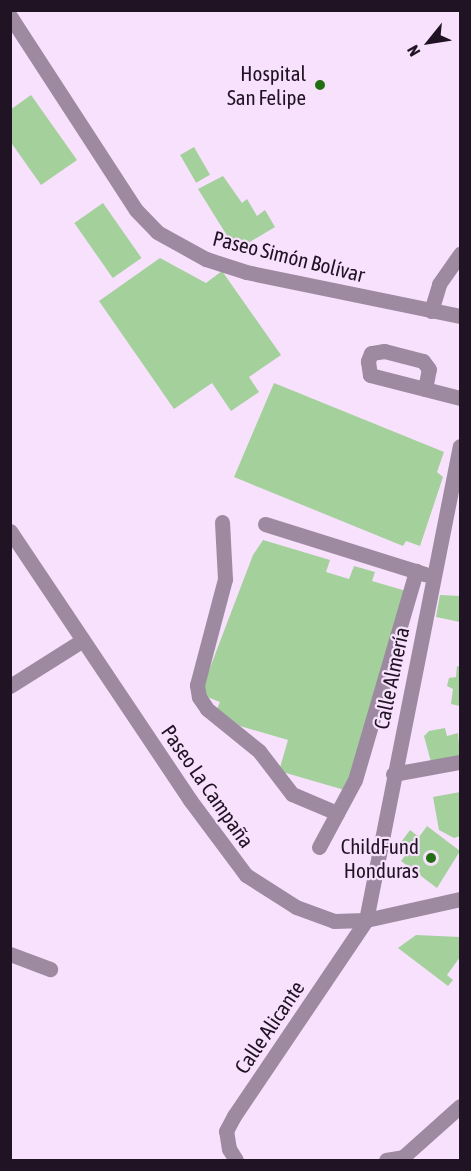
<!DOCTYPE html>
<html>
<head>
<meta charset="utf-8">
<style>
  body { margin:0 }
  #map { position:relative; width:471px; height:1171px; overflow:hidden; background:#f7e1fc; font-family:"Asap Condensed",sans-serif }
  div>[style] { position:absolute }
  [style*='--x'] { left:calc(var(--x)*1px); top:calc(var(--y)*1px); width:calc(var(--w)*1px); rotate:calc(var(--a)*1deg) }
  .building>* { inset:0; background:#a3d09b; transform-origin:0 0 }
  .minor>* { height:15px; margin:-7.5px; padding:0 7.5px; transform-origin:7.5px; border-radius:7.5px; background:#9d8aa0 }
  .dots>* { width:16px; height:16px; translate:-50% -50%; box-sizing:border-box; border:3px solid #f7e1fc; border-radius:50% }
  span { translate:-50% -50%; white-space:nowrap; text-align:center; line-height:1.15; -webkit-text-stroke:4.5px #f7e1fc; paint-order:stroke }
  .poi-label { font-size:21px; color:#201323 }
  .right { translate:-100% -50%; text-align:right }
  .street-label { font-size:21px; color:#201323 }
  .frame { position:absolute; inset:0; border:12px solid #201323; pointer-events:none }
  .north { position:absolute; left:399px; top:12px; width:60px; height:60px; -webkit-text-stroke:4px #f7e1fc; paint-order:stroke; rotate:240deg; font-size:16px; font-weight:700; line-height:24px; text-align:center; color:#201323 }
  .north::after { content:''; display:block; margin:auto; width:21px; height:27px; background:#201323; clip-path:polygon(50% 0,100% 100%,50% 72%,0 100%) }
</style>
</head>
<body>
<div id="map">
  <div class="building">
    <i style="clip-path:polygon(31px 95px,77px 160px,41px 185px,10px 141px,10px 110px)"></i>
    <i style="left:194px;top:147px;width:32px;height:16px;rotate:60deg"></i>
    <i style="clip-path:polygon(223px 176px,242px 203px,247px 199px,257px 216px,265px 210px,275px 227px,236px 250px,198px 189px)"></i>
    <i style="left:103px;top:203px;width:67px;height:35px;rotate:55deg"></i>
    <i style="clip-path:polygon(160px 258px,206px 283px,222px 271px,281px 355px,249px 377px,259px 392px,231px 411px,212px 383px,174px 409px,99px 301px)"></i>
    <i style="clip-path:polygon(274px 383px,444px 452px,437px 472px,443px 477px,420px 546px,406px 541px,403px 546px,234px 477px)"></i>
    <i style="clip-path:polygon(263px 540px,330px 560px,326px 572px,349px 579px,354px 566px,375px 572px,372px 581px,406px 591px,348px 791px,279px 771px,288px 740px,240px 726px,217px 709px,220px 702px,200px 694px,253px 555px)"></i>
    <i style="clip-path:polygon(440px 595px,460px 596px,460px 622px,436px 617px)"></i>
    <i style="clip-path:polygon(457px 666px,460px 667px,460px 706px,451px 704px,453px 689px,447px 686px,449px 678px,456px 677px)"></i>
    <i style="clip-path:polygon(445px 728px,447px 736px,458px 733px,460px 757px,431px 762px,424px 736px,429px 731px)"></i>
    <i style="clip-path:polygon(460px 792px,460px 836px,454px 838px,439px 830px,433px 797px)"></i>
    <i style="clip-path:polygon(427px 826px,460px 851px,437px 888px,401px 861px,408px 852px,399px 845px,410px 830px,419px 837px)"></i>
    <i style="clip-path:polygon(416px 935px,460px 937px,460px 957px,447px 975px,453px 980px,448px 986px,398px 948px)"></i>
  </div>
  <div class="minor">
    <i style="--x:10;--y:16;--w:231;--a:57"></i>
    <i style="--x:136;--y:210;--w:30;--a:46"></i>
    <i style="--x:157;--y:232;--w:56;--a:28.9"></i>
    <i style="--x:206;--y:259;--w:42;--a:18"></i>
    <i style="--x:246;--y:272;--w:218;--a:11.6"></i>
    <i style="--x:431;--y:311;--w:28;--a:-73"></i>
    <i style="--x:439;--y:284;--w:37;--a:-55"></i>
    <i style="--x:425;--y:389;--w:20;--a:-79"></i>
    <i style="--x:429;--y:369;--w:10;--a:-127"></i>
    <i style="--x:423;--y:361;--w:40;--a:-165.6"></i>
    <i style="--x:384;--y:351;--w:13;--a:171"></i>
    <i style="--x:371;--y:353;--w:9;--a:111"></i>
    <i style="--x:368;--y:361;--w:14;--a:82"></i>
    <i style="--x:370;--y:375;--w:93;--a:14.3"></i>
    <i style="--x:222;--y:522;--w:57;--a:87"></i>
    <i style="--x:225;--y:579;--w:110;--a:104.8"></i>
    <i style="--x:197;--y:685;--w:12;--a:81"></i>
    <i style="--x:199;--y:697;--w:14;--a:56"></i>
    <i style="--x:207;--y:709;--w:67;--a:38.9"></i>
    <i style="--x:259;--y:751;--w:54;--a:52.5"></i>
    <i style="--x:292;--y:794;--w:49;--a:22.9"></i>
    <i style="--x:265;--y:524;--w:168;--a:17.4"></i>
    <i style="--x:10;--y:531;--w:324;--a:56.2"></i>
    <i style="--x:190;--y:800;--w:94;--a:53.3"></i>
    <i style="--x:246;--y:875;--w:59;--a:32.6"></i>
    <i style="--x:296;--y:907;--w:40;--a:20.2"></i>
    <i style="--x:334;--y:921;--w:32;--a:-2"></i>
    <i style="--x:366;--y:920;--w:96;--a:-12.6"></i>
    <i style="--x:10;--y:686;--w:86;--a:-32.2"></i>
    <i style="--x:393;--y:774;--w:68;--a:-10.2"></i>
    <i style="--x:319;--y:847;--w:76;--a:-61.8"></i>
    <i style="--x:355;--y:780;--w:218;--a:-73.7"></i>
    <i style="--x:10;--y:954;--w:43;--a:20.6"></i>
    <i style="--x:403;--y:1157;--w:76;--a:-41.8"></i>
    <i style="--x:236;--y:1160;--w:13;--a:-122"></i>
    <i style="--x:229;--y:1149;--w:18;--a:-99"></i>
    <i style="--x:226;--y:1131;--w:17;--a:-62"></i>
    <i style="--x:234;--y:1116;--w:236;--a:-56"></i>
    <i style="--x:366;--y:920;--w:483;--a:-78.8"></i>
    <i style="--x:386;--y:1160;--w:17;--a:-10"></i>
    <i style="--x:403;--y:1157;--w:3;--a:72"></i>
  </div>
  <div class="dots">
    <i style="left:320px;top:85px;background:#226f12"></i>
    <i style="left:431px;top:858px;background:#226f12"></i>
  </div>
  <div class="poi-label">
    <span class="right" style="left:306px;top:85px">Hospital<br>San Felipe</span>
    <span class="right" style="left:419px;top:858px">ChildFund<br>Honduras</span>
  </div>
  <div class="street-label">
    <span style="left:289px;top:256px;rotate:14deg">Paseo Simón Bolívar</span>
    <span style="left:391px;top:678px;rotate:-78deg">Calle Almería</span>
    <span style="left:208px;top:786px;rotate:55deg">Paseo La Campaña</span>
    <span style="left:269px;top:1027px;rotate:-56deg">Calle Alicante</span>
  </div>
  <div class="frame"></div>
  <div class="north">N</div>
</div>
</body>
</html>
